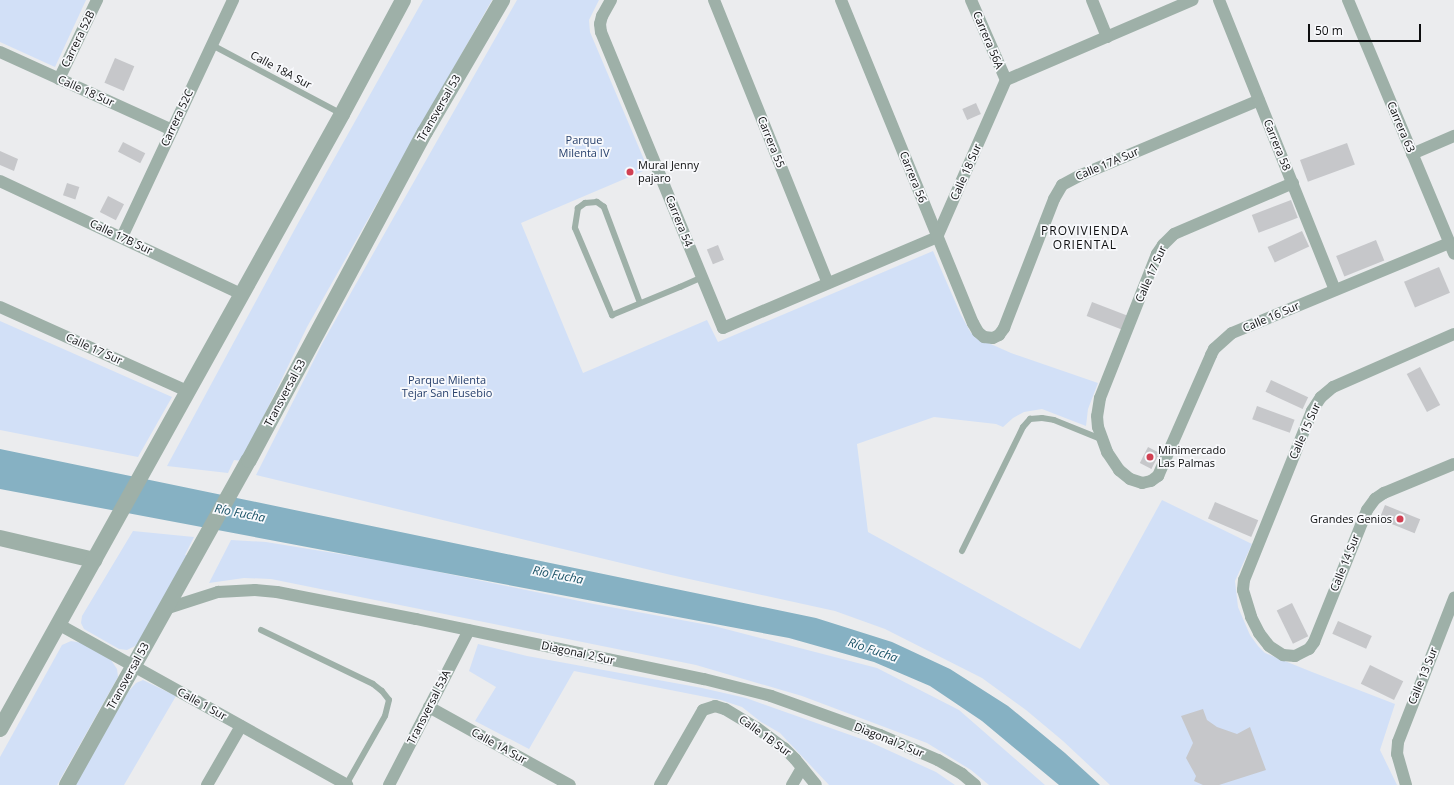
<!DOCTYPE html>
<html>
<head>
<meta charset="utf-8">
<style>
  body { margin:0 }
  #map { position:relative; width:1454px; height:785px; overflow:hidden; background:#ebecee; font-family:"Open Sans",sans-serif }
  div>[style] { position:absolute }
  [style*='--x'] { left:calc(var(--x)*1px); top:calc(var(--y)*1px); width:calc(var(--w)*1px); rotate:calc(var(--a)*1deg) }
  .green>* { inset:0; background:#d2e0f7 }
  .water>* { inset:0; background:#86b1c3 }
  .building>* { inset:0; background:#c6c7ca; transform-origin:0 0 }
  .service>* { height:6px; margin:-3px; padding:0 3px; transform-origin:3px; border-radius:3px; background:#9eb0a8 }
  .minor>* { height:12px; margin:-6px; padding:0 6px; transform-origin:6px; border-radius:6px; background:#9eb0a8 }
  .tertiary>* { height:16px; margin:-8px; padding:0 8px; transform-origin:8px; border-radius:8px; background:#9eb0a8 }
  .dots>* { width:11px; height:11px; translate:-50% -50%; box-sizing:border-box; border:2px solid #f8f9fc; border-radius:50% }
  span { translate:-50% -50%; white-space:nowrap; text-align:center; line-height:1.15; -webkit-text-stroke:3.5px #f8f9fc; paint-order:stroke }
  .street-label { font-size:11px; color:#0d0e0f }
  .park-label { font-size:11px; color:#27406c }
  .poi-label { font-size:11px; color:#0d0e0f }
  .left { translate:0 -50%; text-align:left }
  .right { translate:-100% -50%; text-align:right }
  .neighbourhood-label { font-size:12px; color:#0d0e0f; letter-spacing:1px }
  .water-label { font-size:12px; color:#195266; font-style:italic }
  .scale { position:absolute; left:1308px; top:24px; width:113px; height:18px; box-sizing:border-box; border:2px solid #0d0e0f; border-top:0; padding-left:5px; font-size:12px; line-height:14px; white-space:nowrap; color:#0d0e0f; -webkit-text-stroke:3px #f8f9fc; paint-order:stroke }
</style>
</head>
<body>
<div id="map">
  <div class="green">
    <i style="clip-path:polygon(0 0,86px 0,55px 67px,0 42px)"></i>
    <i style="clip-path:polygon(423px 0,492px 0,307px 327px,242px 461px,234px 460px,228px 473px,167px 466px,297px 225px)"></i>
    <i style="clip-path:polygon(517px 0,599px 0,589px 20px,590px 32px,648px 169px,521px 223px,583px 373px,707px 320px,718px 342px,933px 251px,961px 315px,971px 333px,984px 341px,1011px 353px,1098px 383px,1088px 409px,1086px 426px,1042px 409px,1024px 412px,1013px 418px,1003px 427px,996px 424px,934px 417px,857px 444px,868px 532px,1080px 649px,1162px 500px,1252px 544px,1235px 581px,1238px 607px,1250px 635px,1258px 646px,1265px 653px,1312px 672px,1395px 704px,1380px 750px,1397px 785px,1110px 785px,1063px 741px,1026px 710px,982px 678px,885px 629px,835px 611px,671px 575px,256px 475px,323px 342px)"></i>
    <i style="clip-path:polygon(0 321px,172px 397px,138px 457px,0 430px)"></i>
    <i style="clip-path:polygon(133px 531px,194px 537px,185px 555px,192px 555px,137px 645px,127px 650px,119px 649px,84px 629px,81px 623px,82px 616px)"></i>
    <i style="clip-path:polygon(231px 540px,266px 542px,395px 563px,594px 604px,714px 626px,877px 668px,959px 710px,1045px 785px,989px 785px,971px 770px,927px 743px,802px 696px,696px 665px,271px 579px,244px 578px,209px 583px)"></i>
    <i style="clip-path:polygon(71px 641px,82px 643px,111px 660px,117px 669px,118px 677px,57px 785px,0 785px,0 757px,62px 645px)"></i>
    <i style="clip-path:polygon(478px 644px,527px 656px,702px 688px,746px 698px,870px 742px,936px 772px,955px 785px,829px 785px,780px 733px,761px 722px,742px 707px,721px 700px,574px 671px,529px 749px,475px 721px,496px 687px,469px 671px)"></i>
    <i style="clip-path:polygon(143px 680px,176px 696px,124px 785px,75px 785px,128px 692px,136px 683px)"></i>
  </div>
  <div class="water">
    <i style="clip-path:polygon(0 449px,816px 618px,892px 642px,950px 669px,1008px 706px,1065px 753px,1100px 785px,1059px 785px,982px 721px,930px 686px,874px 662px,789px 638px,0 489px)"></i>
  </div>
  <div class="building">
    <i style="left:115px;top:58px;width:21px;height:27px;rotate:23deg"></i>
    <i style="left:976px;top:103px;width:12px;height:15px;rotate:66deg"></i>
    <i style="left:123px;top:142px;width:25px;height:11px;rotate:27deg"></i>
    <i style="left:1347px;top:143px;width:23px;height:50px;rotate:70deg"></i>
    <i style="clip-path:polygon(0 151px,18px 159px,14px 171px,0 165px)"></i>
    <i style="left:67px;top:183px;width:13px;height:13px;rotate:18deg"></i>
    <i style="left:108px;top:196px;width:18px;height:18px;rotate:27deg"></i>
    <i style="left:1291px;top:200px;width:19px;height:42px;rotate:69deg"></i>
    <i style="left:1302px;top:231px;width:17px;height:38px;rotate:65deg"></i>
    <i style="left:1376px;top:240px;width:22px;height:43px;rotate:68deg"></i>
    <i style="left:718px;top:245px;width:16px;height:12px;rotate:68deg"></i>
    <i style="left:1439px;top:267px;width:28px;height:38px;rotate:67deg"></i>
    <i style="left:1092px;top:302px;width:39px;height:15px;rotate:21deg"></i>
    <i style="left:1420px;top:367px;width:43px;height:15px;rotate:62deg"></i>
    <i style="left:1271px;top:380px;width:41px;height:13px;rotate:25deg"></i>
    <i style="left:1257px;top:406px;width:40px;height:14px;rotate:20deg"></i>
    <i style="left:1148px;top:447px;width:13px;height:18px;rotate:27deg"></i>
    <i style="left:1215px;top:502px;width:47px;height:18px;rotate:23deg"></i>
    <i style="left:1385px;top:505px;width:38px;height:15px;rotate:22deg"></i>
    <i style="left:1292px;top:603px;width:37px;height:17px;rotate:64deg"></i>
    <i style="left:1338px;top:621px;width:37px;height:14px;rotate:24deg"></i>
    <i style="left:1370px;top:665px;width:37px;height:21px;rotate:26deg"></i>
    <i style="clip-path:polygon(1203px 709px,1207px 720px,1217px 727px,1237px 734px,1250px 727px,1266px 770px,1219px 785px,1203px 785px,1194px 781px,1196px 776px,1186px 758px,1193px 743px,1181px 716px)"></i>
  </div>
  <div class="service">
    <i style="--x:212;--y:45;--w:147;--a:28"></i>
    <i style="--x:640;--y:303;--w:103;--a:-110.6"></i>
    <i style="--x:604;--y:207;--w:9;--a:-144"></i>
    <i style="--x:597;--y:202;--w:12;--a:175"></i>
    <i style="--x:585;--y:203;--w:9;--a:144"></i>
    <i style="--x:578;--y:208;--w:20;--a:99"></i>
    <i style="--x:575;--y:228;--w:95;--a:67"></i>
    <i style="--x:612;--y:315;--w:74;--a:-22.4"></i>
    <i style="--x:680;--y:287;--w:24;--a:-24"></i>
    <i style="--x:962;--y:551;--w:138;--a:-63.8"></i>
    <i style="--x:1023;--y:427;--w:11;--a:-49"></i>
    <i style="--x:1030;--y:419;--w:12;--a:-5"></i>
    <i style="--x:1042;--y:418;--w:12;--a:9"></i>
    <i style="--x:1054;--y:420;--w:51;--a:22"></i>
    <i style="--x:261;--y:630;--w:124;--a:25.7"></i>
    <i style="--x:373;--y:684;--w:11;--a:38"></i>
    <i style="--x:382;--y:691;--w:11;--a:52"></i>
    <i style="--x:389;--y:700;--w:16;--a:104"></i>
    <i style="--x:385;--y:716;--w:79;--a:119.5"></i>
  </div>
  <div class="minor">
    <i style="--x:611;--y:0;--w:18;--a:119"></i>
    <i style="--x:602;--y:16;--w:8;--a:104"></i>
    <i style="--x:600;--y:24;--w:8;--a:83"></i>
    <i style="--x:601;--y:32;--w:320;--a:67.6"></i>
    <i style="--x:723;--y:328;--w:233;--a:-23"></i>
    <i style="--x:937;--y:237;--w:171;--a:-66.3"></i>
    <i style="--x:1006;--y:80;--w:203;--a:-23.2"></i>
    <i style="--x:714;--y:0;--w:305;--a:68.1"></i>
    <i style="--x:841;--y:0;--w:349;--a:67.8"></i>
    <i style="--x:973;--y:323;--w:10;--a:61"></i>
    <i style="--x:978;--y:332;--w:8;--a:40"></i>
    <i style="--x:984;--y:337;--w:9;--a:6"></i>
    <i style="--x:993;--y:338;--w:7;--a:-27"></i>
    <i style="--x:999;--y:335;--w:9;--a:-54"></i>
    <i style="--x:1004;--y:328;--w:138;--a:-68.8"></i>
    <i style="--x:1054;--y:199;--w:16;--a:-60"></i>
    <i style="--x:1062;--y:185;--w:21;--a:-28"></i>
    <i style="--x:1081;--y:175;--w:193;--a:-22.8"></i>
    <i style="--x:971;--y:0;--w:87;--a:66.4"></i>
    <i style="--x:1092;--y:0;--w:40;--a:68"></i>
    <i style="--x:1219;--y:0;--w:312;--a:68.2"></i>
    <i style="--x:1348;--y:0;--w:275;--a:67.3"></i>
    <i style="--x:0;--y:52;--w:189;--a:24.4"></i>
    <i style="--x:59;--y:79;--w:88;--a:-64.3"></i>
    <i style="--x:1412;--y:154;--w:46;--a:-23.2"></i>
    <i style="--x:0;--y:181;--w:266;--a:25.1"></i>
    <i style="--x:1293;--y:183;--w:129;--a:156.8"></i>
    <i style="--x:1174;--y:234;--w:16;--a:135"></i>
    <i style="--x:1163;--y:245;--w:11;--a:124"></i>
    <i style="--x:1157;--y:254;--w:155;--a:111.6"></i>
    <i style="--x:1100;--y:398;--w:18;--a:99"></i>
    <i style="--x:1097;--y:416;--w:11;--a:85"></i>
    <i style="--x:1098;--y:427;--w:27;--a:70"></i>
    <i style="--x:1107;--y:452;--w:22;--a:56"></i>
    <i style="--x:1119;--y:470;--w:14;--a:39"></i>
    <i style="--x:1130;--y:479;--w:13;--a:18"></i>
    <i style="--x:1142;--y:483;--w:9;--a:-13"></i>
    <i style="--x:1151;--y:481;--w:9;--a:-36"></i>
    <i style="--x:1158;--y:476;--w:132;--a:-66.3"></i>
    <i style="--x:1211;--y:355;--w:7;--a:-63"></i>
    <i style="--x:1214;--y:349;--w:24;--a:-42"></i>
    <i style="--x:1232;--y:333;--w:235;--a:-22.5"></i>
    <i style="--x:122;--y:237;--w:262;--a:-64.9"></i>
    <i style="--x:0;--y:307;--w:205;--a:24.2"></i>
    <i style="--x:1454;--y:334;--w:132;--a:156.3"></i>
    <i style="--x:1333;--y:387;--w:16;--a:140"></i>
    <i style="--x:1321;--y:397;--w:17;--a:123"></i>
    <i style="--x:1312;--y:411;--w:182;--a:111.9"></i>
    <i style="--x:1244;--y:580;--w:10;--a:96"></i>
    <i style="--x:1243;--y:590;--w:28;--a:73"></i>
    <i style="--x:1251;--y:617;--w:18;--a:63"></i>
    <i style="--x:1259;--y:633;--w:16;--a:52"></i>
    <i style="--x:1269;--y:646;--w:17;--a:33"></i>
    <i style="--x:1283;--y:655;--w:12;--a:5"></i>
    <i style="--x:1295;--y:656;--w:16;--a:-27"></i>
    <i style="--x:1309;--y:649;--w:9;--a:-54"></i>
    <i style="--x:1314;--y:642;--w:142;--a:-68.1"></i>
    <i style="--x:1367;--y:510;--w:14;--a:-54"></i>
    <i style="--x:1375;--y:499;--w:11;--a:-34"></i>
    <i style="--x:1384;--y:493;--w:76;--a:-22.5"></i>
    <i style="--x:165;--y:609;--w:56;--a:-17.8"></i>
    <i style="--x:218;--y:592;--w:37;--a:-3"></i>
    <i style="--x:255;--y:590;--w:22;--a:5"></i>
    <i style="--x:277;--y:592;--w:142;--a:11"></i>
    <i style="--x:416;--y:619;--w:294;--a:11.8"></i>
    <i style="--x:704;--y:679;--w:69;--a:14.2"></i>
    <i style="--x:771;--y:696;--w:116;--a:19.7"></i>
    <i style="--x:880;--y:735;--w:63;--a:23.3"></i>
    <i style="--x:938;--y:760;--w:28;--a:30"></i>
    <i style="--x:962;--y:774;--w:17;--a:40"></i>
    <i style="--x:58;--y:624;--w:331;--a:29.1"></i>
    <i style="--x:429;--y:707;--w:161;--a:29"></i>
    <i style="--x:207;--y:785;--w:68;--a:-60"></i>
    <i style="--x:389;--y:785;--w:174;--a:-62.7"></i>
    <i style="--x:660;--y:785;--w:86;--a:-60.2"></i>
    <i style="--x:703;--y:710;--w:13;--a:-18"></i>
    <i style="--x:715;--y:706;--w:10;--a:17"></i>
    <i style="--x:725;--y:709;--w:37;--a:31"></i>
    <i style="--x:757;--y:728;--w:34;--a:37"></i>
    <i style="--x:784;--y:748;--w:16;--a:45"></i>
    <i style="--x:795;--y:759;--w:33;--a:51"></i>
    <i style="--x:792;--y:785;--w:20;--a:-60"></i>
    <i style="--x:1406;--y:785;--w:32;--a:-106"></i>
    <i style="--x:1397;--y:754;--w:12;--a:-85"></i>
    <i style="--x:1398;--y:742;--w:155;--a:-68.7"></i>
  </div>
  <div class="tertiary">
    <i style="--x:0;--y:538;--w:97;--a:13.2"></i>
    <i style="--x:0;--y:729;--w:704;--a:-60.92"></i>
    <i style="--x:342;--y:114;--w:129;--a:-61.8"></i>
    <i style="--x:67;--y:785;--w:372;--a:-60.8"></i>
    <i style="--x:249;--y:460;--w:372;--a:-61.8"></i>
    <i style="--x:425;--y:132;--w:153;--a:-59.7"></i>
  </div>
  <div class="dots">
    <i style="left:630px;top:172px;background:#d14052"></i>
    <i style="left:1150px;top:457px;background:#d14052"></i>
    <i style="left:1400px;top:519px;background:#d14052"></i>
  </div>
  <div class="street-label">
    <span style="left:78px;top:39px;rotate:-64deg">Carrera 52B</span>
    <span style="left:988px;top:40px;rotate:67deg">Carrera 56A</span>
    <span style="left:281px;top:70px;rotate:28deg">Calle 18A Sur</span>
    <span style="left:86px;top:91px;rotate:24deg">Calle 18 Sur</span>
    <span style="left:439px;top:108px;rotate:-60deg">Transversal 53</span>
    <span style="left:177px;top:118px;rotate:-65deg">Carrera 52C</span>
    <span style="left:1401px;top:127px;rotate:67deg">Carrera 63</span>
    <span style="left:771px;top:142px;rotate:68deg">Carrera 55</span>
    <span style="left:1277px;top:145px;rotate:68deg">Carrera 58</span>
    <span style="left:1107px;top:164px;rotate:-23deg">Calle 17A Sur</span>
    <span style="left:966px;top:172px;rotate:-66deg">Calle 18 Sur</span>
    <span style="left:913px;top:177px;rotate:68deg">Carrera 56</span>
    <span style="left:679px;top:221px;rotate:68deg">Carrera 54</span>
    <span style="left:121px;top:237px;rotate:25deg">Calle 17B Sur</span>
    <span style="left:1151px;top:274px;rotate:-66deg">Calle 17 Sur</span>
    <span style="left:1271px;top:317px;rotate:-23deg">Calle 16 Sur</span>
    <span style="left:94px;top:349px;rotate:24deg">Calle 17 Sur</span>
    <span style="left:285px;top:393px;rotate:-62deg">Transversal 53</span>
    <span style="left:1305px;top:431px;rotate:-66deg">Calle 15 Sur</span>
    <span style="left:1345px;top:563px;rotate:-68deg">Calle 14 Sur</span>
    <span style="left:578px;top:653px;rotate:12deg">Diagonal 2 Sur</span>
    <span style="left:128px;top:676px;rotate:-61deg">Transversal 53</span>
    <span style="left:1423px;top:676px;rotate:-68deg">Calle 13 Sur</span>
    <span style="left:202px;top:704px;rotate:29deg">Calle 1 Sur</span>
    <span style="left:429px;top:707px;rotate:-63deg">Transversal 53A</span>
    <span style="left:765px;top:736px;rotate:36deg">Calle 1B Sur</span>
    <span style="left:889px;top:740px;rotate:22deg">Diagonal 2 Sur</span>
    <span style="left:499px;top:746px;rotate:29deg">Calle 1A Sur</span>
  </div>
  <div class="park-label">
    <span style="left:584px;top:147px">Parque<br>Milenta IV</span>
    <span style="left:447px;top:387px">Parque Milenta<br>Tejar San Eusebio</span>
  </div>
  <div class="poi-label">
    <span class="left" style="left:638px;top:172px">Mural Jenny<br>pajaro</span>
    <span class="left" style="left:1158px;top:457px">Minimercado<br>Las Palmas</span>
    <span class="right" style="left:1392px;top:519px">Grandes Genios</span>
  </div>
  <div class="neighbourhood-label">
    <span style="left:1085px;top:238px">PROVIVIENDA<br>ORIENTAL</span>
  </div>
  <div class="water-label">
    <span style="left:240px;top:513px;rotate:11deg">Río Fucha</span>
    <span style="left:558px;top:575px;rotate:11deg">Río Fucha</span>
    <span style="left:873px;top:650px;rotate:19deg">Río Fucha</span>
  </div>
  <div class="scale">50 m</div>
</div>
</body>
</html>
